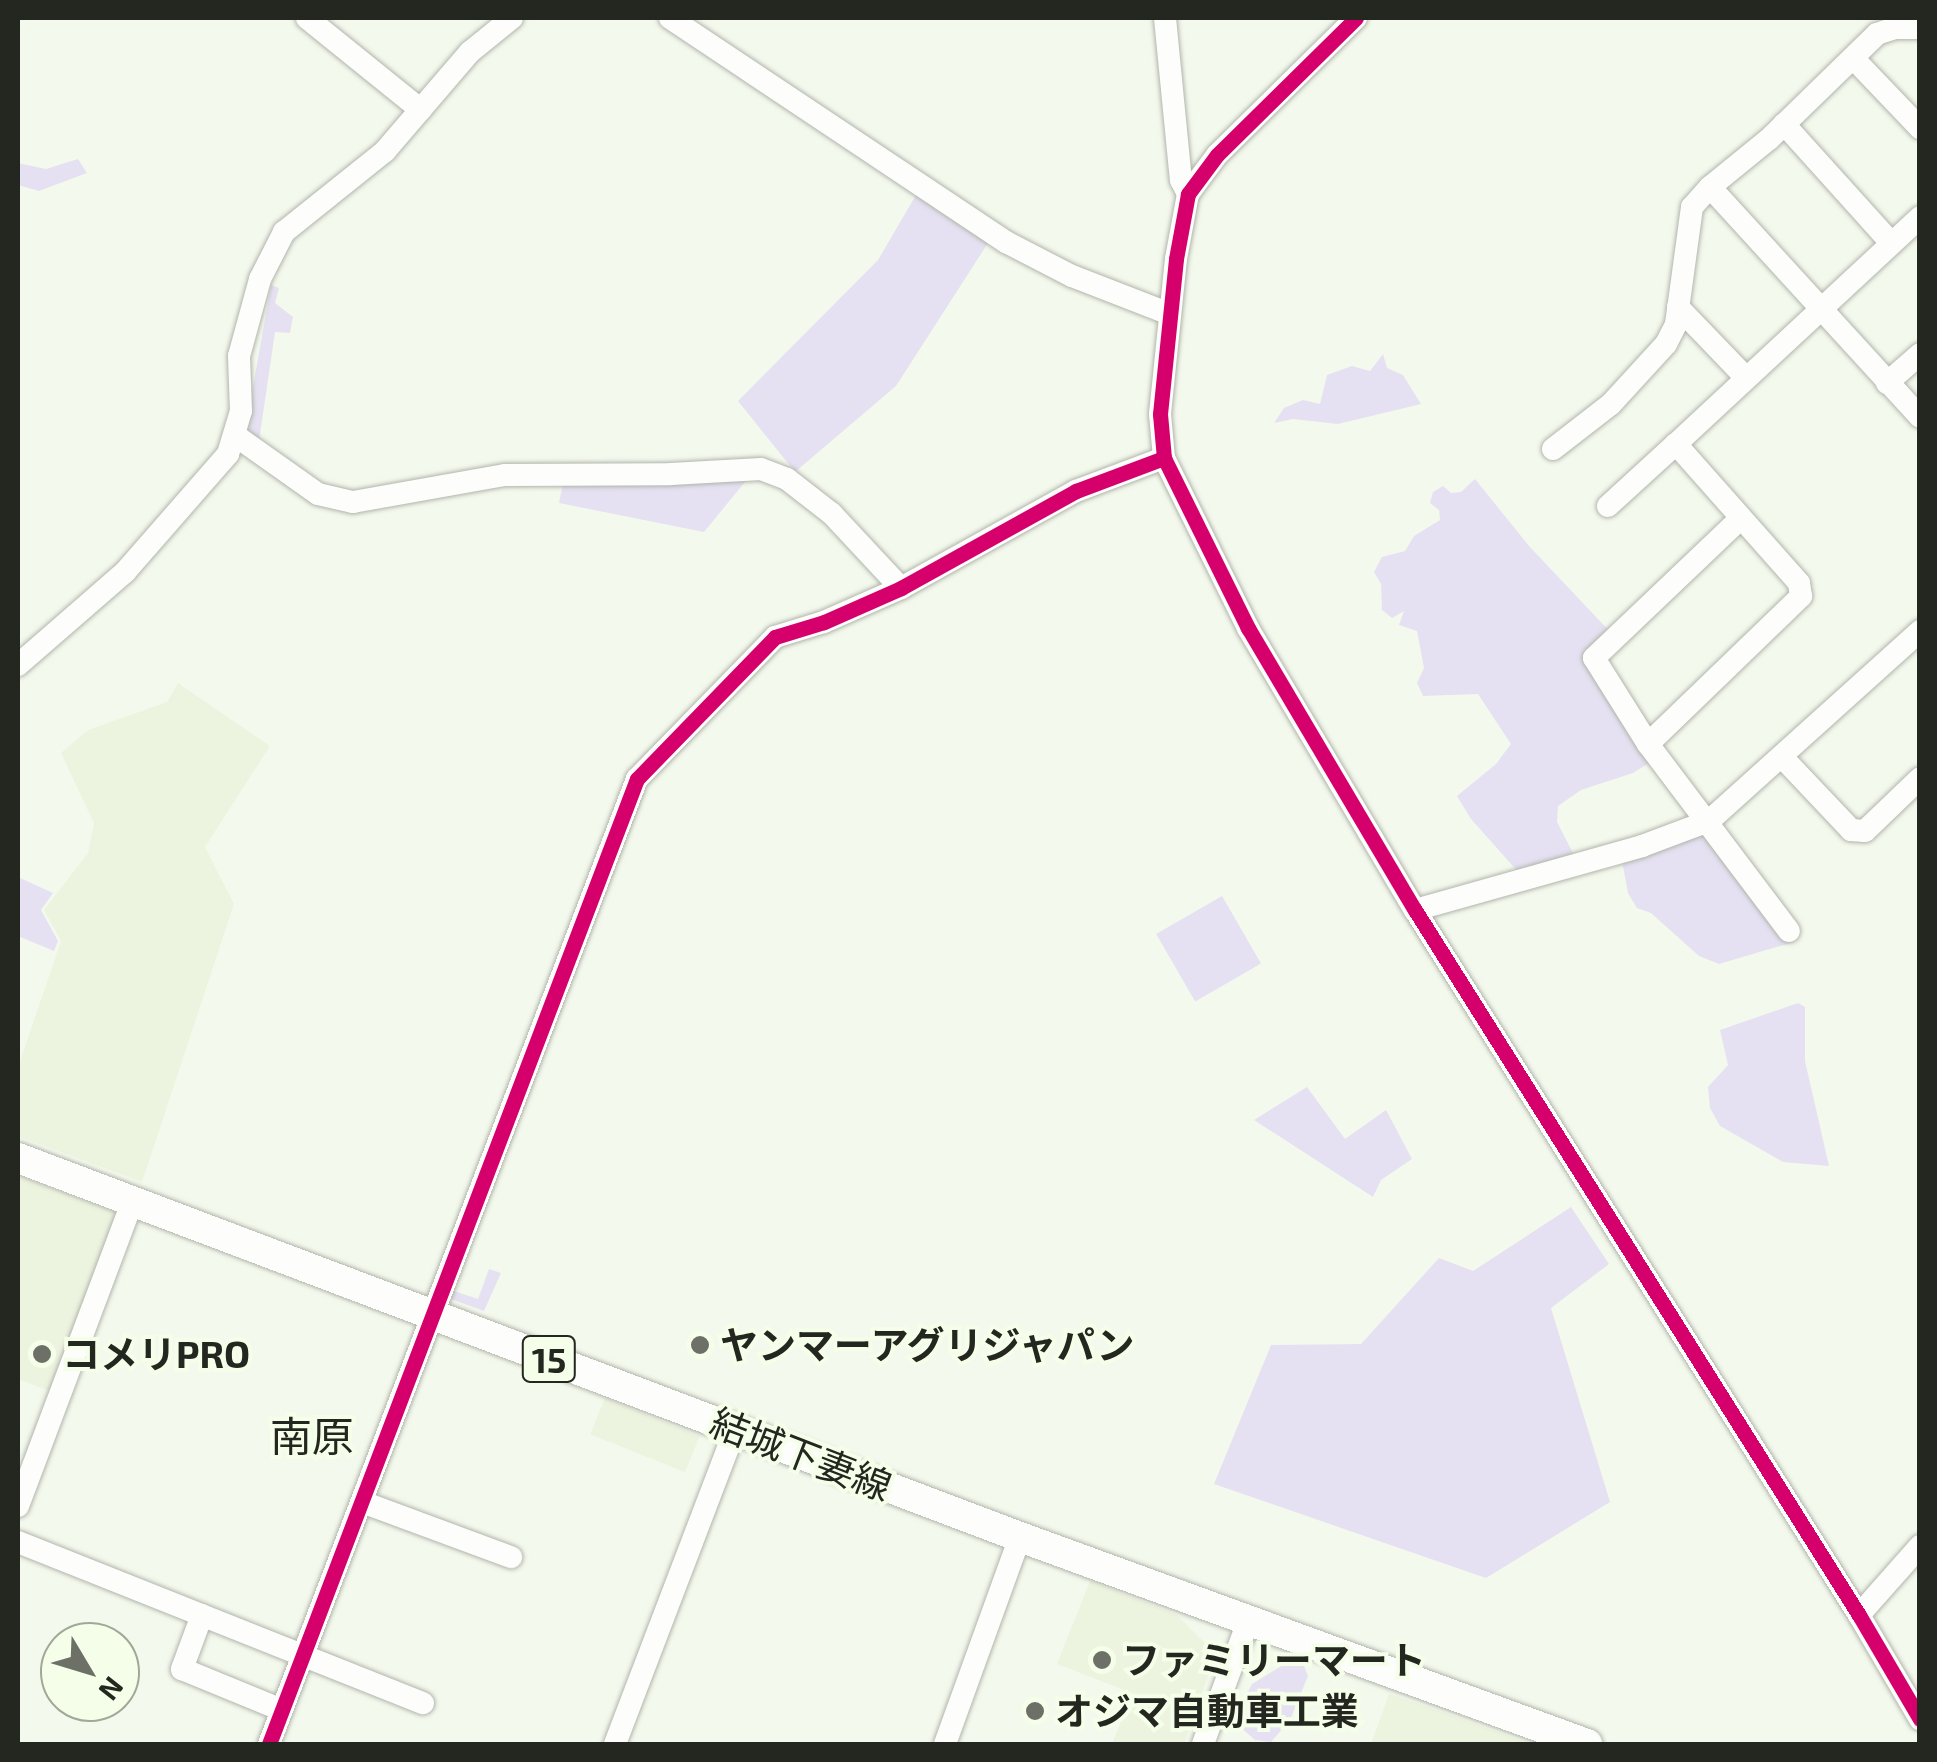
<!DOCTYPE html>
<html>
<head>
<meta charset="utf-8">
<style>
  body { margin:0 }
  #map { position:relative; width:1937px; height:1762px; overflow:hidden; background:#f4f9ed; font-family:"Exo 2","Noto Sans JP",sans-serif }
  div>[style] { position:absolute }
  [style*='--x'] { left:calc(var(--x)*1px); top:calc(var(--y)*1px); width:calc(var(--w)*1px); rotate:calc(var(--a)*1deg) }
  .built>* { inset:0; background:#ecf4df; transform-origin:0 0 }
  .green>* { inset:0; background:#e5e1f2; transform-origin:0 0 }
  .roads { filter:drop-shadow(0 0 2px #b1b5ac) drop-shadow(0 0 2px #b1b5ac) }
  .minor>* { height:22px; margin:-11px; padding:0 11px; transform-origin:11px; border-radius:11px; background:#fdfefc }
  .major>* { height:30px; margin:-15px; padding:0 15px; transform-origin:15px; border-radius:15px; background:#fdfefc }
  .cycleway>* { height:15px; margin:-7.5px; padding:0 7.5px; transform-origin:7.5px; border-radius:7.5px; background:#d6006c }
  .dots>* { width:28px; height:28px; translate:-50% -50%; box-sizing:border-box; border:5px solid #f5fee8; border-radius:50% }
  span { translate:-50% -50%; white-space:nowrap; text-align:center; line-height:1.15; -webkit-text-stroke:8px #f5fee8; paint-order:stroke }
  .shield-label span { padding:2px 8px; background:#f5fee8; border:2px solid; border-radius:8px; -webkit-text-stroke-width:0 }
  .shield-label { font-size:35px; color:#24271f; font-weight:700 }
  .poi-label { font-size:38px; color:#24271f; font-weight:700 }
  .left { translate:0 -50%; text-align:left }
  .street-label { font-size:38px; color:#24271f }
  .quarter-label { font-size:42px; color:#24271f }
  .frame { position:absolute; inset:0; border:20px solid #24271f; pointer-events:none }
  .north { position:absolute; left:40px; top:1622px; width:100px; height:100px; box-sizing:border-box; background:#f5fee8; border:2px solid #a1a898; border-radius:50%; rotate:128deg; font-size:28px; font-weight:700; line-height:40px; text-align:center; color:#24271f }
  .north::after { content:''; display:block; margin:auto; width:35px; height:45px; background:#6d7067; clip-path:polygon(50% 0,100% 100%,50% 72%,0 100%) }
</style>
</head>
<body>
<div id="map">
  <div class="built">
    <i style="clip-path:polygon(178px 683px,270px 746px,205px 847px,234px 904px,142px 1182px,18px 1136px,18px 1067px,61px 941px,44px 910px,88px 853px,94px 823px,61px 753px,88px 730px,167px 702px)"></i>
    <i style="clip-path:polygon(18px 1176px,123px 1215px,55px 1393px,18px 1379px)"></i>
    <i style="left:605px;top:1398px;width:102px;height:39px;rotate:22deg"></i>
    <i style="clip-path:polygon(1090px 1581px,1177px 1615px,1204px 1642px,1210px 1671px,1184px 1744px,1112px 1744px,1132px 1693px,1057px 1664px)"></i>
    <i style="clip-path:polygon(1389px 1694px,1425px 1706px,1531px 1744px,1371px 1744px)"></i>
  </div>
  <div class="green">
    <i style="clip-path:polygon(78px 159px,87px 173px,39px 191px,18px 185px,18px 163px,46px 169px)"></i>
    <i style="clip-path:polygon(916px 195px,988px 243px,896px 386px,795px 472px,738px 401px,878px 260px)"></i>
    <i style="clip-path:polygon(271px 285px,279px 288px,275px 303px,293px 317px,290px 333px,275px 332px,259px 441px,248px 435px,249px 410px)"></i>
    <i style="clip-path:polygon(1383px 354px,1387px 368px,1403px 375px,1421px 404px,1338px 424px,1293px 419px,1274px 423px,1284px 408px,1303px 400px,1320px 404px,1327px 375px,1352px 366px,1370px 371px)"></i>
    <i style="clip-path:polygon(749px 477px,704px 532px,559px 503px,563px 483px)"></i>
    <i style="clip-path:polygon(1475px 479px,1529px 546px,1615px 637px,1594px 658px,1659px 757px,1633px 773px,1581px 790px,1558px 806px,1557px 822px,1576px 859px,1519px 873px,1471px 819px,1457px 796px,1496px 764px,1511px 744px,1478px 694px,1423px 696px,1417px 683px,1424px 668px,1417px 631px,1399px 625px,1404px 611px,1392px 618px,1382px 610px,1381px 584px,1374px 572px,1382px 557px,1405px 551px,1414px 536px,1440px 520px,1439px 510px,1430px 503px,1433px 492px,1443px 486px,1451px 493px,1461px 492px)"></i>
    <i style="clip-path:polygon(1708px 827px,1789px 931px,1794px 942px,1719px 964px,1699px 956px,1651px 913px,1637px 908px,1628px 893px,1622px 861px)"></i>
    <i style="clip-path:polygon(18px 877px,53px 893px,41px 910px,58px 941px,54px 951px,18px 936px)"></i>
    <i style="left:1222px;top:896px;width:78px;height:76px;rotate:60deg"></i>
    <i style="clip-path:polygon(1798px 1003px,1805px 1007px,1805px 1061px,1829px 1166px,1783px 1162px,1720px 1126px,1710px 1108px,1708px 1087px,1728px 1065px,1720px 1030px)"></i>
    <i style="clip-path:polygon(1307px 1087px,1345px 1139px,1386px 1110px,1412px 1159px,1381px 1180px,1373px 1197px,1254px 1120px)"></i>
    <i style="clip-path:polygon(1571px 1207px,1609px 1264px,1551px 1308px,1610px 1502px,1486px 1578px,1214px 1484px,1271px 1345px,1361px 1344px,1439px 1258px,1473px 1271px)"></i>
    <i style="clip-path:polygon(489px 1269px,501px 1273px,484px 1311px,451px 1299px,454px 1291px,478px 1299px)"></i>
    <i style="clip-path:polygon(1288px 1662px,1304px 1666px,1308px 1676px,1290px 1720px,1271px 1742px,1255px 1740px,1240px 1727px,1241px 1705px,1252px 1684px)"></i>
  </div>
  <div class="roads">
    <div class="minor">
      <i style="--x:307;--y:18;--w:146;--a:38.9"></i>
      <i style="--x:670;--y:18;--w:404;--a:33.7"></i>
      <i style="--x:1006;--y:242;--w:74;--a:27.3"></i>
      <i style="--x:1072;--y:276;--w:105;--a:21.2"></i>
      <i style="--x:1165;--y:18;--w:163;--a:84.4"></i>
      <i style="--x:1181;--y:180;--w:16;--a:63"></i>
      <i style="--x:1356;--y:18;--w:195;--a:135.4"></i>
      <i style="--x:1217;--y:155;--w:49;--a:126.6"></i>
      <i style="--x:1188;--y:194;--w:66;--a:100.5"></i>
      <i style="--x:1176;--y:259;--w:156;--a:95.9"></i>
      <i style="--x:1160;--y:414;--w:44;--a:84.8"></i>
      <i style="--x:1164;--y:458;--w:190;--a:63.7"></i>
      <i style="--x:1248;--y:628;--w:328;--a:59.4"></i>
      <i style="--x:1415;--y:910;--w:833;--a:57.8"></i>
      <i style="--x:1859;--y:1615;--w:121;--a:59.6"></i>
      <i style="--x:1920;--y:28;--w:25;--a:180"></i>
      <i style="--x:1895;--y:28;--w:19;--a:162"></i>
      <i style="--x:1877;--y:34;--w:151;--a:135.8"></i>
      <i style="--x:1769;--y:139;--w:76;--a:140.9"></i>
      <i style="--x:1710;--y:187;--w:311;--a:47.6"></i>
      <i style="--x:1853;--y:58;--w:97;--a:46.3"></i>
      <i style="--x:1784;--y:124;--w:160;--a:48"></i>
      <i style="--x:1678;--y:307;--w:98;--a:46.2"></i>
      <i style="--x:1887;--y:383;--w:44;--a:-41.3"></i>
      <i style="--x:236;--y:436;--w:100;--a:35.3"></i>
      <i style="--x:318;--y:494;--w:36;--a:13"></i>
      <i style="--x:353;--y:502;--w:154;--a:-10.1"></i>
      <i style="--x:505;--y:475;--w:166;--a:-0.3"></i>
      <i style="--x:671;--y:474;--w:90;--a:-3.2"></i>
      <i style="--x:761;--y:469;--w:28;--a:21"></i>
      <i style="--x:787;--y:479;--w:57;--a:37.9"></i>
      <i style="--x:832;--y:514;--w:101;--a:47"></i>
      <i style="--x:1553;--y:449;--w:73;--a:-37.8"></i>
      <i style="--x:1611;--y:404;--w:81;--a:-47.5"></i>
      <i style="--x:1666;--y:344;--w:22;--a:-63"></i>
      <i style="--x:1676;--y:324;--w:118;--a:-82.2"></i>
      <i style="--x:1692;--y:207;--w:27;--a:-48"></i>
      <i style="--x:1608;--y:506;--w:92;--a:-42.4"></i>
      <i style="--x:1741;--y:518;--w:203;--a:136.4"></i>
      <i style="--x:1594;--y:658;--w:102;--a:57.9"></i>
      <i style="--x:1648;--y:744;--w:234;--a:53"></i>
      <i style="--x:18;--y:665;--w:142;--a:-41"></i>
      <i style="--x:125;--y:572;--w:157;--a:-48.9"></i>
      <i style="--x:228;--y:454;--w:45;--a:-73.2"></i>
      <i style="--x:241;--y:411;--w:55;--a:-92.1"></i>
      <i style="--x:239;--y:356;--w:80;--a:-74.7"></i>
      <i style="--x:260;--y:279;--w:53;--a:-62.9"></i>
      <i style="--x:284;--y:232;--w:129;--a:-38.7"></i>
      <i style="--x:385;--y:151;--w:130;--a:-49.4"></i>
      <i style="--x:470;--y:52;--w:54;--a:-39"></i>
      <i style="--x:1648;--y:744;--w:213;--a:-44"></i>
      <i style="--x:1801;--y:596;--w:13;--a:-99"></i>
      <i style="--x:1799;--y:583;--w:186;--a:-131.5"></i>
      <i style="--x:1676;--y:444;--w:333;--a:-42.9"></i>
      <i style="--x:1783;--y:758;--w:99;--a:46.6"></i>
      <i style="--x:1851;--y:830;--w:14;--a:4"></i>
      <i style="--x:1865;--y:831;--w:76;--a:-43.9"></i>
      <i style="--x:1415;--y:910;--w:236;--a:-15.7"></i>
      <i style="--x:1642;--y:846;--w:72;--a:-20.5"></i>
      <i style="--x:1709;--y:821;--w:284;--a:-42"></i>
      <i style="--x:362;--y:1502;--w:159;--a:20.3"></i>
      <i style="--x:18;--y:1506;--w:325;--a:-69.4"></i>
      <i style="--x:18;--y:1542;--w:436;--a:21.7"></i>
      <i style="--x:202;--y:1615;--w:58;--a:110.3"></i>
      <i style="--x:182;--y:1669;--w:108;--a:22.3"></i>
      <i style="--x:1859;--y:1615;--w:92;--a:-48.5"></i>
      <i style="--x:269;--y:1744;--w:1033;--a:-69.13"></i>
      <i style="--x:637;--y:779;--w:198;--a:-45.8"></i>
      <i style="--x:775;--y:637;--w:51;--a:-17"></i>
      <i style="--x:824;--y:622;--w:84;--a:-23.8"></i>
      <i style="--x:901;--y:588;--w:200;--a:-29"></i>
      <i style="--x:1076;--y:491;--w:94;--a:-20.6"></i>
      <i style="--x:615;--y:1744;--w:337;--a:-69.1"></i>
      <i style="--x:945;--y:1744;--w:220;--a:-70.1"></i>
      <i style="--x:1203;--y:1744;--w:130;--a:-69.8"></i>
    </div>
    <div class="major">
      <i style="--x:18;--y:1158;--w:1071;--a:20.72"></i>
      <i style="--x:1020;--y:1537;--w:604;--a:20.06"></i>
    </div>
  </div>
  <div class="cycleway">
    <i style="--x:1356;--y:18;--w:195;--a:135.4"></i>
    <i style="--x:1217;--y:155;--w:49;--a:126.6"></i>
    <i style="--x:1188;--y:194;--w:66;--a:100.5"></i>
    <i style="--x:1176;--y:259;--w:156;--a:95.9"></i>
    <i style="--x:1160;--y:414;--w:44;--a:84.8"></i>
    <i style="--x:1164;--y:458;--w:190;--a:63.7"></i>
    <i style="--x:1248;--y:628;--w:328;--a:59.4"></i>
    <i style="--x:1415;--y:910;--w:833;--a:57.8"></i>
    <i style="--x:1859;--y:1615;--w:121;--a:59.6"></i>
    <i style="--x:269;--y:1744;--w:1033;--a:-69.13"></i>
    <i style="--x:637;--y:779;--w:198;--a:-45.8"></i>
    <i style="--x:775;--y:637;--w:51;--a:-17"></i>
    <i style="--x:824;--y:622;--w:84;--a:-23.8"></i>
    <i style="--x:901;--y:588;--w:200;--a:-29"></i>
    <i style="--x:1076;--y:491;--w:94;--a:-20.6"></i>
  </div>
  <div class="dots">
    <i style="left:700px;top:1345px;background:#6d7067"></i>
    <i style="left:42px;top:1354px;background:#6d7067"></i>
    <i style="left:1102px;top:1660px;background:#6d7067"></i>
    <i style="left:1035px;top:1711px;background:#6d7067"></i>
  </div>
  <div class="shield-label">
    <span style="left:549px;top:1359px">15</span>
  </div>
  <div class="poi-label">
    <span class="left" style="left:720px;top:1345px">ヤンマーアグリジャパン</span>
    <span class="left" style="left:62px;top:1354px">コメリPRO</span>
    <span class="left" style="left:1122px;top:1660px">ファミリーマート</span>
    <span class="left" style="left:1055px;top:1711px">オジマ自動車工業</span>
  </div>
  <div class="street-label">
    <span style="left:801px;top:1454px;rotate:21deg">結城下妻線</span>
  </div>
  <div class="quarter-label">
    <span style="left:312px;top:1435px">南原</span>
  </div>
  <div class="frame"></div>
  <div class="north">N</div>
</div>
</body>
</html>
